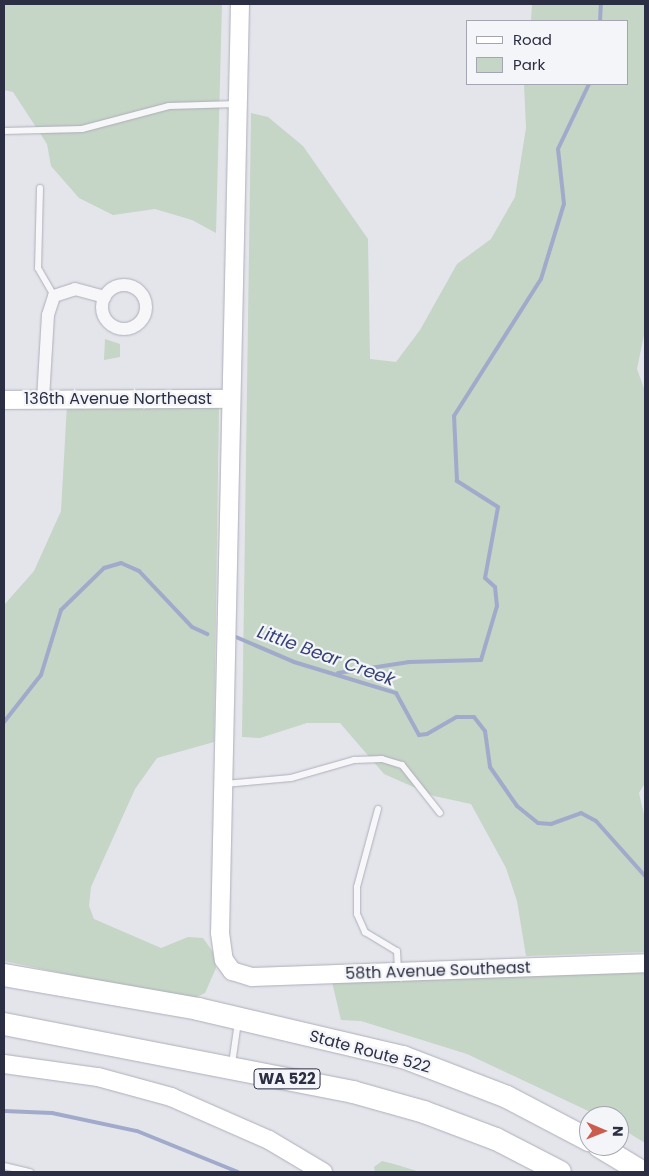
<!DOCTYPE html>
<html>
<head>
<meta charset="utf-8">
<style>
  body { margin:0 }
  #map { position:relative; width:649px; height:1176px; overflow:hidden; background:#e4e5eb; font-family:Poppins,sans-serif }
  div>[style] { position:absolute }
  [style*='--x'] { left:calc(var(--x)*1px); top:calc(var(--y)*1px); width:calc(var(--w)*1px); rotate:calc(var(--a)*1deg) }
  .green>* { inset:0; background:#c5d5c6 }
  .stream>* { height:4px; margin:-2px; padding:0 2px; transform-origin:2px; border-radius:2px; background:#a1aaca }
  .roads { filter:drop-shadow(0 0 1px #adaeb9) drop-shadow(0 0 1px #adaeb9) }
  .lane>* { height:6px; margin:-3px; padding:0 3px; transform-origin:3px; border-radius:3px; background:#f7f7fa }
  .street>* { height:12px; margin:-6px; padding:0 6px; transform-origin:6px; border-radius:6px; background:#f7f7fa }
  .street>.ring { margin:-6px; padding:0; box-sizing:content-box; background:none; border:12px solid #f7f7fa; border-radius:50% }
  .secondary>* { height:18px; margin:-9px; padding:0 9px; transform-origin:9px; border-radius:9px; background:#fff }
  .highway>* { height:22px; margin:-11px; padding:0 11px; transform-origin:11px; border-radius:11px; background:#fff }
  span { translate:-50% -50%; white-space:nowrap; text-align:center; line-height:1.15; -webkit-text-stroke:4.5px #f4f5f9; paint-order:stroke }
  .shield-label span { padding:1px 4px; background:#f4f5f9; border:1px solid; border-radius:4px; -webkit-text-stroke-width:0 }
  .shield-label { font-size:15px; color:#2c2e43; font-weight:700 }
  .street-label { font-size:16px; color:#2c2e43 }
  .water-label { font-size:18px; color:#374376; font-style:italic }
  .frame { position:absolute; inset:0; border:5px solid #2c2e43; pointer-events:none }
  .legend { position:absolute; left:466px; top:20px; width:162px; height:65px; box-sizing:border-box; background:#f4f5f9; border:1px solid #a4a5b0; margin:0; padding:6px 9px; list-style:none; font-size:15px; color:#2c2e43 }
  .legend li { display:flex; align-items:center; gap:10px; height:25px }
  .legend b { width:25px; border:1px solid #a4a5b0 }
  .north { position:absolute; left:579px; top:1106px; width:50px; height:50px; box-sizing:border-box; background:#f4f5f9; border:1px solid #a4a5b0; border-radius:50%; rotate:91deg; font-size:14px; font-weight:700; line-height:20px; text-align:center; color:#2c2e43 }
  .north::after { content:''; display:block; margin:auto; width:18px; height:22px; background:#cb5d4f; clip-path:polygon(50% 0,100% 100%,50% 72%,0 100%) }
</style>
</head>
<body>
<div id="map">
  <div class="green">
    <i style="clip-path:polygon(4px 4px,222px 4px,216px 233px,192px 220px,155px 209px,113px 215px,79px 198px,51px 166px,47px 144px,13px 92px,4px 90px)"></i>
    <i style="clip-path:polygon(532px 4px,645px 4px,645px 330px,637px 369px,645px 391px,645px 783px,639px 793px,645px 819px,645px 952px,526px 956px,517px 901px,506px 868px,471px 804px,434px 796px,384px 774px,340px 723px,307px 723px,260px 738px,242px 737px,251px 113px,268px 117px,303px 146px,368px 239px,370px 359px,396px 362px,420px 330px,457px 264px,491px 239px,515px 197px,526px 128px,524px 84px,628px 84px,628px 21px,531px 21px)"></i>
    <i style="clip-path:polygon(105px 339px,120px 344px,120px 357px,104px 360px)"></i>
    <i style="clip-path:polygon(67px 405px,219px 406px,214px 742px,157px 758px,135px 789px,91px 887px,89px 906px,94px 919px,161px 948px,188px 937px,203px 938px,213px 952px,216px 968px,205px 993px,190px 1000px,4px 961px,4px 605px,34px 571px,61px 511px)"></i>
    <i style="clip-path:polygon(645px 968px,645px 1143px,619px 1127px,619px 1116px,599px 1116px,467px 1054px,361px 1021px,341px 1020px,332px 982px)"></i>
    <i style="clip-path:polygon(382px 1161px,394px 1164px,420px 1172px,375px 1172px,374px 1167px)"></i>
  </div>
  <div class="stream">
    <i style="--x:600;--y:21;--w:17;--a:-87"></i>
    <i style="--x:236;--y:637;--w:63;--a:23.3"></i>
    <i style="--x:294;--y:662;--w:107;--a:16.9"></i>
    <i style="--x:396;--y:693;--w:48;--a:61.3"></i>
    <i style="--x:419;--y:735;--w:8;--a:-7"></i>
    <i style="--x:427;--y:734;--w:34;--a:-30"></i>
    <i style="--x:457;--y:717;--w:17;--a:0"></i>
    <i style="--x:474;--y:717;--w:18;--a:52"></i>
    <i style="--x:485;--y:731;--w:36;--a:82"></i>
    <i style="--x:490;--y:767;--w:47;--a:55.3"></i>
    <i style="--x:517;--y:806;--w:27;--a:39"></i>
    <i style="--x:538;--y:823;--w:13;--a:4"></i>
    <i style="--x:551;--y:824;--w:32;--a:-20"></i>
    <i style="--x:581;--y:813;--w:17;--a:28"></i>
    <i style="--x:596;--y:821;--w:74;--a:48.3"></i>
    <i style="--x:338;--y:673;--w:72;--a:-8.8"></i>
    <i style="--x:409;--y:662;--w:72;--a:-1.6"></i>
    <i style="--x:481;--y:660;--w:56;--a:-73.5"></i>
    <i style="--x:497;--y:606;--w:19;--a:-96"></i>
    <i style="--x:495;--y:587;--w:13;--a:-138"></i>
    <i style="--x:485;--y:578;--w:72;--a:-79.6"></i>
    <i style="--x:498;--y:507;--w:49;--a:-147.6"></i>
    <i style="--x:457;--y:481;--w:65;--a:-92.6"></i>
    <i style="--x:454;--y:416;--w:162;--a:-57.6"></i>
    <i style="--x:541;--y:279;--w:78;--a:-73"></i>
    <i style="--x:564;--y:204;--w:55;--a:-96.2"></i>
    <i style="--x:558;--y:149;--w:72;--a:-64.5"></i>
    <i style="--x:4;--y:722;--w:60;--a:-51.8"></i>
    <i style="--x:41;--y:675;--w:68;--a:-72.9"></i>
    <i style="--x:61;--y:610;--w:60;--a:-44.3"></i>
    <i style="--x:104;--y:568;--w:18;--a:-16"></i>
    <i style="--x:121;--y:563;--w:20;--a:24"></i>
    <i style="--x:139;--y:571;--w:77;--a:46.6"></i>
    <i style="--x:192;--y:627;--w:17;--a:25"></i>
    <i style="--x:4;--y:1111;--w:48;--a:2.4"></i>
    <i style="--x:52;--y:1113;--w:87;--a:12"></i>
    <i style="--x:137;--y:1131;--w:109;--a:22.1"></i>
  </div>
  <div class="roads">
    <div class="lane">
      <i style="--x:4;--y:131;--w:78;--a:-1.5"></i>
      <i style="--x:82;--y:129;--w:90;--a:-14.8"></i>
      <i style="--x:169;--y:106;--w:68;--a:-1.7"></i>
      <i style="--x:40;--y:188;--w:80;--a:91.4"></i>
      <i style="--x:38;--y:268;--w:32;--a:60"></i>
      <i style="--x:225;--y:784;--w:66;--a:-5.2"></i>
      <i style="--x:291;--y:778;--w:66;--a:-15.9"></i>
      <i style="--x:354;--y:760;--w:28;--a:-2"></i>
      <i style="--x:382;--y:759;--w:21;--a:17"></i>
      <i style="--x:402;--y:765;--w:61;--a:51.6"></i>
      <i style="--x:378;--y:809;--w:81;--a:105.1"></i>
      <i style="--x:357;--y:887;--w:27;--a:90"></i>
      <i style="--x:357;--y:914;--w:20;--a:66"></i>
      <i style="--x:365;--y:932;--w:37;--a:31"></i>
      <i style="--x:397;--y:951;--w:20;--a:87"></i>
      <i style="--x:232;--y:1064;--w:42;--a:-81.9"></i>
      <i style="--x:4;--y:1166;--w:27;--a:13"></i>
    </div>
    <div class="street">
      <i class="ring" style="left:102px;top:285px;width:32px;height:32px"></i>
      <i style="--x:43;--y:399;--w:84;--a:-86.6"></i>
      <i style="--x:48;--y:315;--w:20;--a:-72"></i>
      <i style="--x:54;--y:296;--w:22;--a:-18"></i>
      <i style="--x:75;--y:289;--w:31;--a:15"></i>
    </div>
    <div class="secondary">
      <i style="--x:240;--y:4;--w:929;--a:91.23"></i>
      <i style="--x:220;--y:933;--w:27;--a:82"></i>
      <i style="--x:224;--y:960;--w:14;--a:54"></i>
      <i style="--x:232;--y:971;--w:21;--a:17"></i>
      <i style="--x:252;--y:977;--w:393;--a:-2"></i>
      <i style="--x:4;--y:400;--w:227;--a:-0.3"></i>
      <i style="--x:4;--y:1064;--w:95;--a:7.9"></i>
      <i style="--x:98;--y:1077;--w:76;--a:15.3"></i>
      <i style="--x:171;--y:1097;--w:107;--a:23.7"></i>
      <i style="--x:269;--y:1140;--w:63;--a:30.7"></i>
    </div>
    <div class="highway">
      <i style="--x:4;--y:975;--w:197;--a:9.9"></i>
      <i style="--x:198;--y:1009;--w:211;--a:13.2"></i>
      <i style="--x:403;--y:1057;--w:111;--a:21"></i>
      <i style="--x:507;--y:1097;--w:93;--a:27.7"></i>
      <i style="--x:4;--y:1024;--w:356;--a:11"></i>
      <i style="--x:353;--y:1092;--w:74;--a:15.7"></i>
      <i style="--x:424;--y:1112;--w:77;--a:20.6"></i>
      <i style="--x:496;--y:1139;--w:72;--a:27.3"></i>
      <i style="--x:599;--y:1146;--w:50;--a:31.2"></i>
    </div>
  </div>
  <div class="shield-label">
    <span style="left:287px;top:1079px">WA 522</span>
  </div>
  <div class="street-label">
    <span style="left:118px;top:399px">136th Avenue Northeast</span>
    <span style="left:438px;top:971px;rotate:-2deg">58th Avenue Southeast</span>
    <span style="left:370px;top:1052px;rotate:15deg">State Route 522</span>
  </div>
  <div class="water-label">
    <span style="left:326px;top:656px;rotate:20deg">Little Bear Creek</span>
  </div>
  <div class="frame"></div>
  <ul class="legend">
  <li><b style="height:6px;background:#fff"></b>Road</li>
  <li><b style="height:14px;background:#c5d5c6"></b>Park</li>
  </ul>
  <div class="north">N</div>
</div>
</body>
</html>
